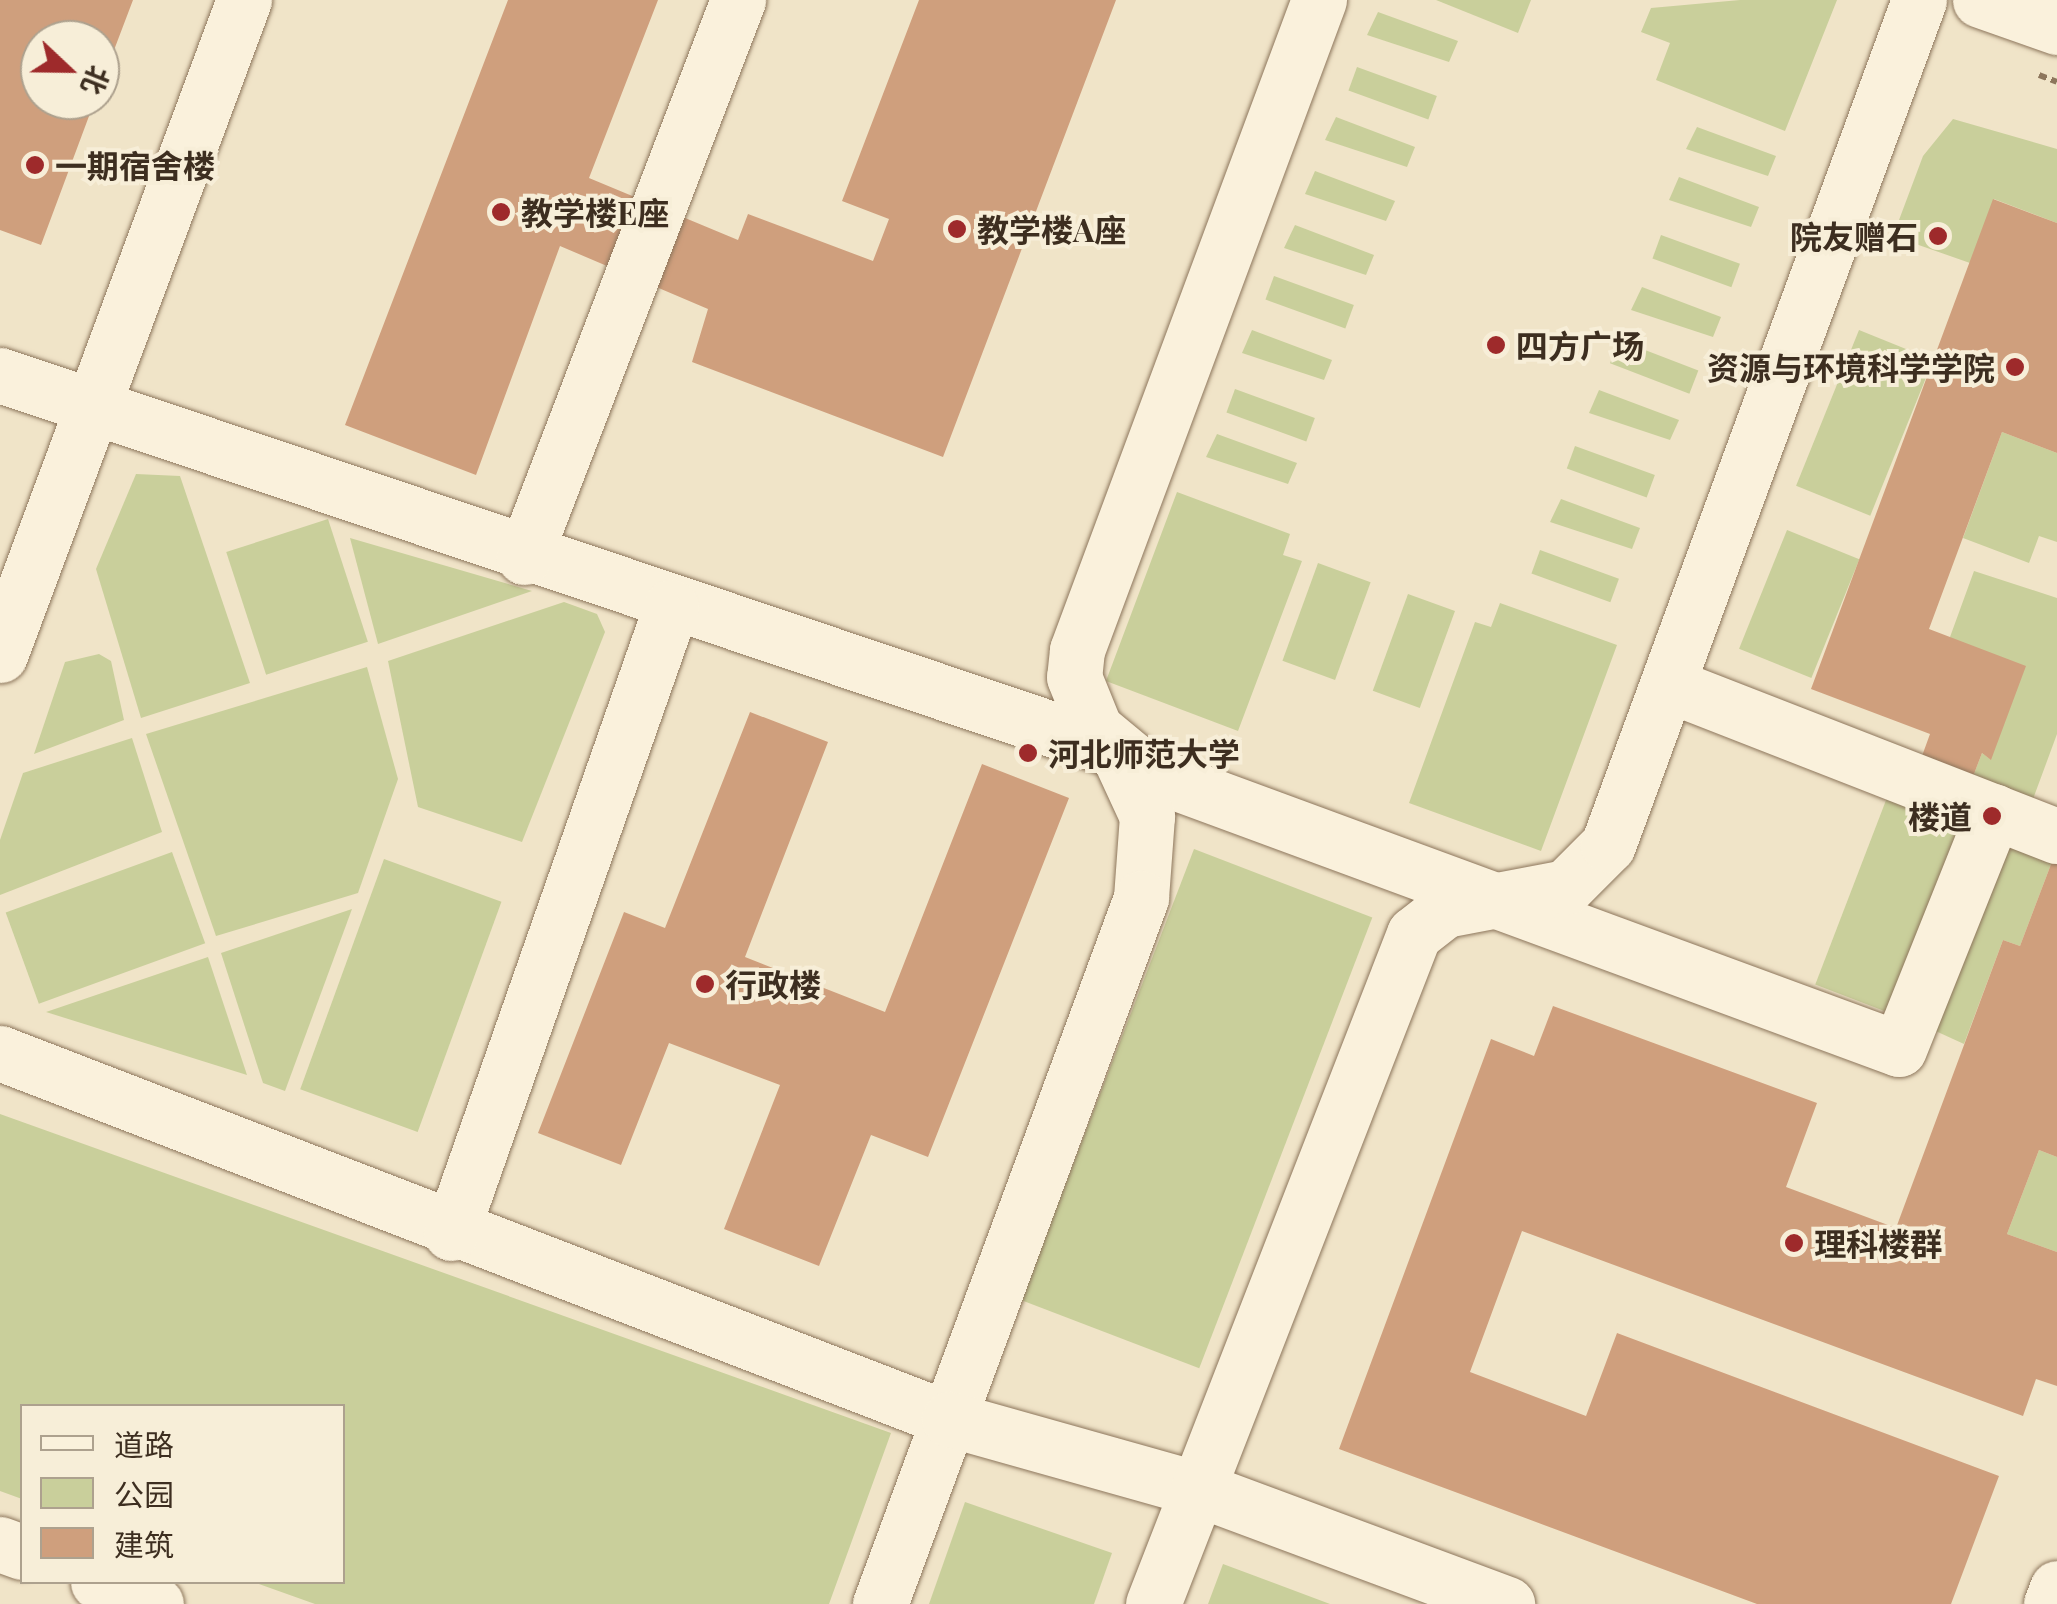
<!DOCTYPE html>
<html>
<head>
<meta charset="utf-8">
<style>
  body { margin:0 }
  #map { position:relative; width:2057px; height:1604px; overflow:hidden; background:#f0e4c8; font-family:"Playfair Display","Noto Sans SC",serif }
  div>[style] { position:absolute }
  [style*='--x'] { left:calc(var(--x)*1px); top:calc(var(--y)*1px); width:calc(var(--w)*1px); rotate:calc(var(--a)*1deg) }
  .green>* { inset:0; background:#c9cf9b; transform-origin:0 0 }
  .building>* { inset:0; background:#cf9f7d }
  .path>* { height:6px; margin-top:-3px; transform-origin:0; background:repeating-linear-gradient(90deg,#8d765c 0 8px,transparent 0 13px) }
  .roads { filter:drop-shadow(0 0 2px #8d765c) drop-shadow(0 0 2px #8d765c) }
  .minor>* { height:55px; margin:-27.5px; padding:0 27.5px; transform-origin:27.5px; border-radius:27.5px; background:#faf1dc }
  .dots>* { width:28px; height:28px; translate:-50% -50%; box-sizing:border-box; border:5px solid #f7eed8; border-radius:50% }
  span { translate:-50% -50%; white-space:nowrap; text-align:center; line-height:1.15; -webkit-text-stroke:8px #f7eed8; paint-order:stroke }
  .poi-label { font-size:32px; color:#3d2e20; font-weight:700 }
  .left { translate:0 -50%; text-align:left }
  .right { translate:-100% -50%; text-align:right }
  .legend { position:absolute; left:20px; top:1404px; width:325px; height:180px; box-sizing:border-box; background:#f7eed8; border:2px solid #ada18e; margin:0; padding:12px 18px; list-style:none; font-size:30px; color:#3d2e20 }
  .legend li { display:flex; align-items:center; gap:20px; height:50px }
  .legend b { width:50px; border:2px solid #ada18e }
  .north { position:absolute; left:20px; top:20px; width:100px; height:100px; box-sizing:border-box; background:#f7eed8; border:2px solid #ada18e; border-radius:50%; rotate:112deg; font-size:28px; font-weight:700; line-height:40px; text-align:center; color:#3d2e20 }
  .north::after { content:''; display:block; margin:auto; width:35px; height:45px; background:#9e2a2b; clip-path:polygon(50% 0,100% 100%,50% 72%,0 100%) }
</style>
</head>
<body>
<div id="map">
  <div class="green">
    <i style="clip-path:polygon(1436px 0,1531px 0,1518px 33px)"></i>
    <i style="clip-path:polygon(1740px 0,1837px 0,1785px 131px,1656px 80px,1670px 43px,1641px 32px,1651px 8px)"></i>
    <i style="clip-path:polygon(1378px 12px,1458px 41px,1449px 62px,1367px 35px)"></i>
    <i style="left:1357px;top:67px;width:85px;height:25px;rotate:20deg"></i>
    <i style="clip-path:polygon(1336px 117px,1415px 147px,1407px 167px,1325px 140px)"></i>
    <i style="clip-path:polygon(1953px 119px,2057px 149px,2057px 223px,1994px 199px,1970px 263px,1893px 236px,1923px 156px)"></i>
    <i style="clip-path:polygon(1697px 127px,1776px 156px,1768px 176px,1686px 149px)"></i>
    <i style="clip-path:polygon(1315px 171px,1395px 201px,1386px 221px,1305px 194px)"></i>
    <i style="clip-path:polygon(1679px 177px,1759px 207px,1751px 227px,1669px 200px)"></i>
    <i style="clip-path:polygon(1295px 225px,1374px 255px,1366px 275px,1284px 248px)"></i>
    <i style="left:1661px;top:235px;width:84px;height:25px;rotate:20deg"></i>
    <i style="left:1274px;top:276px;width:85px;height:25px;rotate:20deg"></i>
    <i style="clip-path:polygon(1642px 287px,1721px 317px,1713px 337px,1631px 310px)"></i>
    <i style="clip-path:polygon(1252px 330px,1332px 360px,1324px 380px,1242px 353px)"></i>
    <i style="left:1859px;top:330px;width:80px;height:168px;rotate:22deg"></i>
    <i style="left:1619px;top:340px;width:85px;height:25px;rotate:21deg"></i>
    <i style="left:1235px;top:389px;width:85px;height:25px;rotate:20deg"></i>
    <i style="clip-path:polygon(1599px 390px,1679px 420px,1670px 440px,1589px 413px)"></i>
    <i style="clip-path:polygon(2002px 432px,2057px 453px,2057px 542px,2039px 536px,2029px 563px,1963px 538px)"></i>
    <i style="clip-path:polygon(1217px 434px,1297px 463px,1288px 484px,1206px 457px)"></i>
    <i style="left:1575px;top:446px;width:85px;height:24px;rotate:20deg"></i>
    <i style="clip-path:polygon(136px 474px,180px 476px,250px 683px,141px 718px,96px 569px)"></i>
    <i style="clip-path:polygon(1177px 492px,1290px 534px,1283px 555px,1302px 561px,1238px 731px,1106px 681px)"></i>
    <i style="clip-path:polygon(1561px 499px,1640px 528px,1632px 549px,1550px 522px)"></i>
    <i style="left:328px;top:519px;width:129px;height:107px;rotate:72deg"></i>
    <i style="left:1787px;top:530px;width:78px;height:128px;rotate:22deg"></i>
    <i style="clip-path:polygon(350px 538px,532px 591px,378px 644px)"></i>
    <i style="left:1540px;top:550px;width:84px;height:25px;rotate:20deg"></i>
    <i style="left:1318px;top:563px;width:56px;height:104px;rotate:20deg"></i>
    <i style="clip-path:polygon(1974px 571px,2057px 598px,2057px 734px,2029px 810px,1969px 787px,1982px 753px,1990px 759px,1950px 637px)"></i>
    <i style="left:1408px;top:594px;width:50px;height:103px;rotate:20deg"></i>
    <i style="clip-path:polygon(564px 602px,597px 614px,605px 632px,522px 842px,418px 807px,388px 661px)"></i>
    <i style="clip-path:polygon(1500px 603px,1617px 645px,1541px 851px,1409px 803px,1475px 622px,1491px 627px)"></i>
    <i style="clip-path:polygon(99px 654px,111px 661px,124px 720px,34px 754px,65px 662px)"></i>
    <i style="clip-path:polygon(367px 667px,398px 779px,358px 893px,216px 936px,146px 734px)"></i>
    <i style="clip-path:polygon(132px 738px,162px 832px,0 895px,0 840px,23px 773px)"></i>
    <i style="left:1888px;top:795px;width:90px;height:203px;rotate:21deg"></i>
    <i style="clip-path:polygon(2003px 839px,2053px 859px,2020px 946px,2003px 940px,1964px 1044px,1929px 1028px)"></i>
    <i style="left:1194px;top:849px;width:191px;height:483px;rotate:21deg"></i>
    <i style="left:172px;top:852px;width:97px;height:177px;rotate:70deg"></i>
    <i style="left:384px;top:859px;width:125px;height:245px;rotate:20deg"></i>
    <i style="clip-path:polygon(352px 909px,285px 1091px,263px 1083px,221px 953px)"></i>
    <i style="clip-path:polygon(208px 957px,247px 1075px,46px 1012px)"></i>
    <i style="clip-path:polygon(0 1114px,891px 1433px,829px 1604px,315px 1604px,253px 1582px,342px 1582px,342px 1406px,22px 1406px,22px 1499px,0 1491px)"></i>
    <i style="clip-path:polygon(2039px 1150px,2057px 1157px,2057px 1252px,2007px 1234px)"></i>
    <i style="clip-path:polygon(965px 1502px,1112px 1553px,1094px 1604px,929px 1604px)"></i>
    <i style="clip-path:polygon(1223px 1564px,1330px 1604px,1208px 1604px)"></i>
  </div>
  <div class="building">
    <i style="clip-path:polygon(0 0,133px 0,100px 87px,100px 40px,40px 40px,40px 100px,95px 100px,41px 245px,0 230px)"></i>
    <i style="clip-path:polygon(508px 0,658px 0,589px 178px,738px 240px,748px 214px,873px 261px,889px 219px,842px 201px,919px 0,1116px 0,943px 457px,692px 362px,708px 309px,560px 246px,476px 475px,345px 425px)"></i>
    <i style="clip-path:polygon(1993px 199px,2057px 223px,2057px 453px,2002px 432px,1929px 629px,2026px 666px,1991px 760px,1982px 753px,1969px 787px,2057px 821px,2057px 1157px,2039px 1150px,2007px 1234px,2057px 1252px,2057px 1386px,2036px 1379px,2023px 1416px,1522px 1231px,1470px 1372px,1586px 1416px,1617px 1333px,1999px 1476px,1951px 1604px,1757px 1604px,1339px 1449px,1491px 1039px,1534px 1056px,1553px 1006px,1817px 1103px,1786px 1187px,1896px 1228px,2003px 940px,2020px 946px,2053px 859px,1922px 756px,1930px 734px,1811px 689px)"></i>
    <i style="clip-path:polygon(750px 712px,828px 742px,745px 957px,885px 1012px,982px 764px,1069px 798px,928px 1157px,871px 1135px,819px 1266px,724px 1229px,780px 1085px,669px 1043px,621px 1165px,538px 1133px,624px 912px,665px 928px)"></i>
  </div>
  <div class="path">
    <i style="--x:2039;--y:75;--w:19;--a:21"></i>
  </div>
  <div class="roads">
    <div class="minor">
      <i style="--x:1319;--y:0;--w:694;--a:110.42"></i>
      <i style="--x:1077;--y:650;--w:27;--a:96"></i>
      <i style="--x:1074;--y:677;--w:56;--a:68"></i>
      <i style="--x:1095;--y:729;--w:67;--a:39.6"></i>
      <i style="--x:1147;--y:772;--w:801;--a:20.22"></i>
      <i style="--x:1899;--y:1049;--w:256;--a:-68.2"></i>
      <i style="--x:1980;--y:0;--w:82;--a:19.3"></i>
      <i style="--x:0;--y:375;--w:1179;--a:18.6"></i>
      <i style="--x:1117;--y:751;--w:72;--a:65.2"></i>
      <i style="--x:1147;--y:816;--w:82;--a:94.2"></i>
      <i style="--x:1141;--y:898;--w:753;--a:110.29"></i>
      <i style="--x:524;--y:557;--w:597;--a:-68.98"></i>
      <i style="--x:0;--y:655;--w:699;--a:-69.57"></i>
      <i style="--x:1669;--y:685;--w:416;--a:21.3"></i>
      <i style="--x:0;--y:1053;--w:1017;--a:21.09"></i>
      <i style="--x:949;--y:1419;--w:259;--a:15.7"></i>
      <i style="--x:1198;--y:1489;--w:330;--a:20.4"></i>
      <i style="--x:451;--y:1233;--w:664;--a:-70.64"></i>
      <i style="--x:0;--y:1544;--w:23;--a:20"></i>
      <i style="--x:98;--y:1582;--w:62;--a:20.8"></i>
      <i style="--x:1153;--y:1604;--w:719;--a:-68.72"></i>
      <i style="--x:1414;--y:934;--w:39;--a:-38"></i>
      <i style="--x:1445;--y:910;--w:123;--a:-10.8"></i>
      <i style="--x:1566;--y:887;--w:59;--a:-45"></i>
      <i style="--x:1608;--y:845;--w:900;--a:-69.79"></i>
      <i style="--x:2051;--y:1604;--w:17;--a:-69"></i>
    </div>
  </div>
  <div class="dots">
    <i style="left:35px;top:165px;background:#9e2a2b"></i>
    <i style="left:501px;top:212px;background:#9e2a2b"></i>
    <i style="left:957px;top:229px;background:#9e2a2b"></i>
    <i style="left:1938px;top:236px;background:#9e2a2b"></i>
    <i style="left:1496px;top:345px;background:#9e2a2b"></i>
    <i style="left:2015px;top:367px;background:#9e2a2b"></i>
    <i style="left:1028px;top:753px;background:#9e2a2b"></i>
    <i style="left:1992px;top:816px;background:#9e2a2b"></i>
    <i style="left:705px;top:984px;background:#9e2a2b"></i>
    <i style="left:1794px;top:1243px;background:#9e2a2b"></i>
  </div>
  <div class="poi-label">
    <span class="left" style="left:55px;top:165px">一期宿舍楼</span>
    <span class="left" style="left:521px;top:212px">教学楼E座</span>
    <span class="left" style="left:977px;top:229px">教学楼A座</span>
    <span class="right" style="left:1918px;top:236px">院友赠石</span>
    <span class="left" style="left:1516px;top:345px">四方广场</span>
    <span class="right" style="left:1995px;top:367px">资源与环境科学学院</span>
    <span class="left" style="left:1048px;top:753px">河北师范大学</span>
    <span class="right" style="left:1972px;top:816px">楼道</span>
    <span class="left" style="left:725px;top:984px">行政楼</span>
    <span class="left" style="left:1814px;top:1243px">理科楼群</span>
  </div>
  <ul class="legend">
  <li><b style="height:12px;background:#faf1dc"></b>道路</li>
  <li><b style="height:28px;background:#c9cf9b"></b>公园</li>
  <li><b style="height:28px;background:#cf9f7d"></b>建筑</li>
  </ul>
  <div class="north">北</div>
</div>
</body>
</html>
